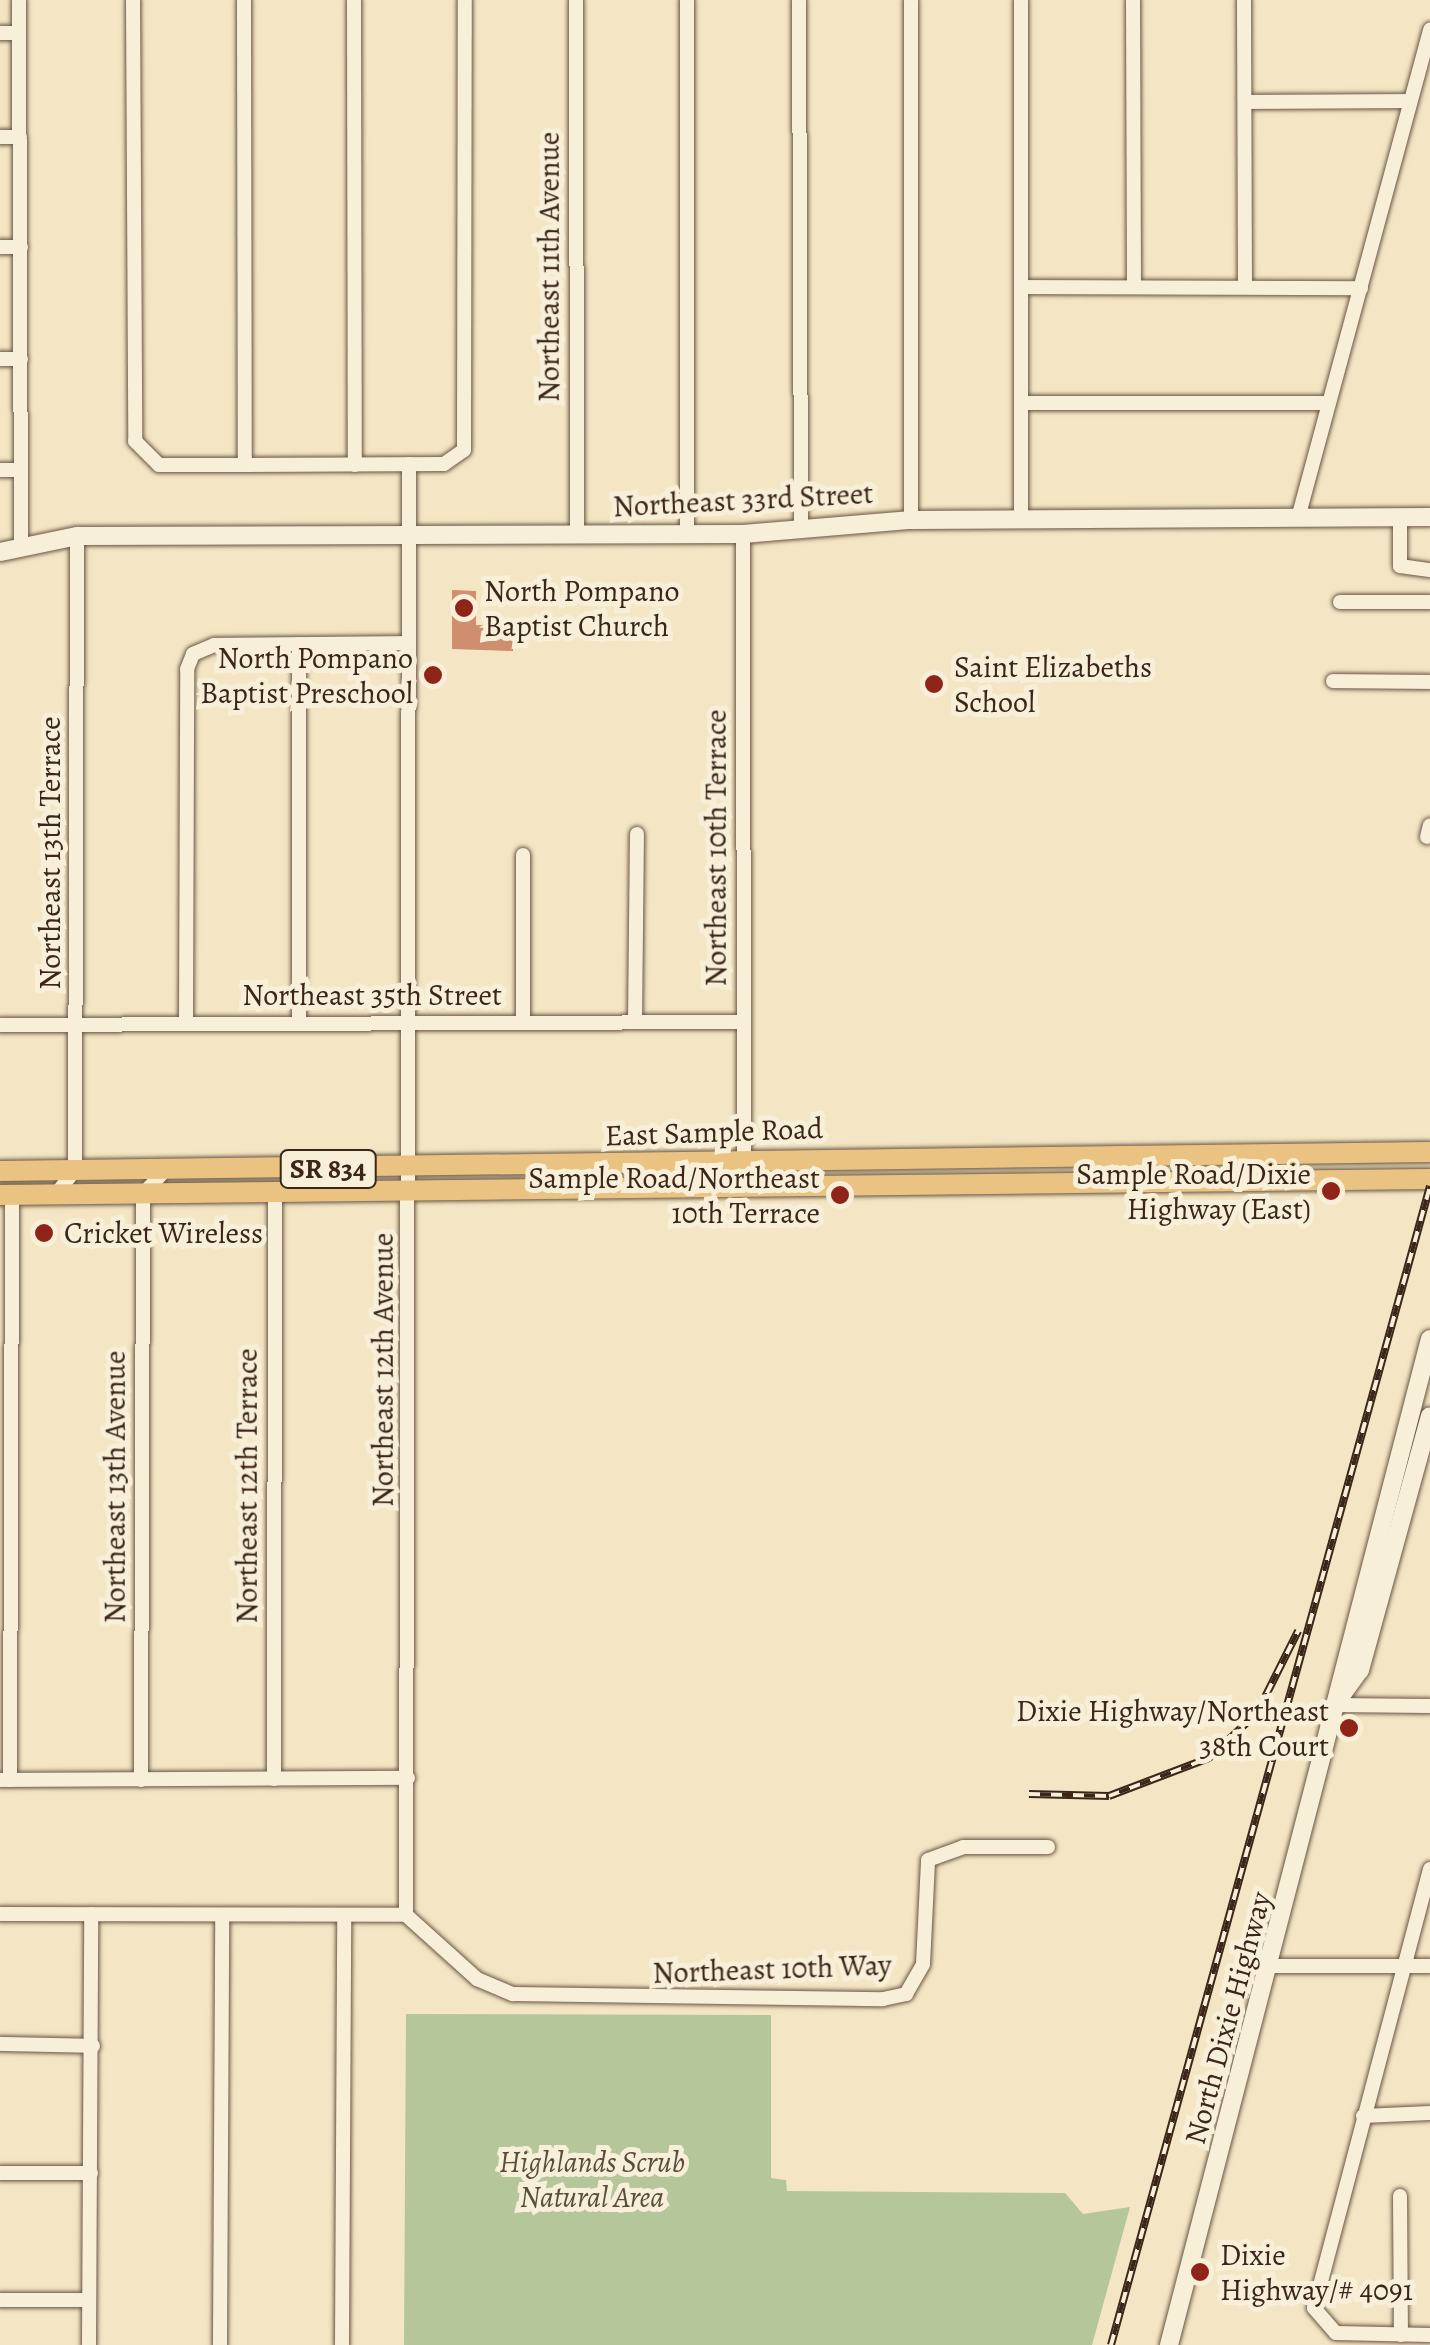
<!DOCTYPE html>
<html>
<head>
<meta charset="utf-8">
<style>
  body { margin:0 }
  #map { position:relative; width:1430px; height:2345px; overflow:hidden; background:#f4e6c4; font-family:Alegreya,serif }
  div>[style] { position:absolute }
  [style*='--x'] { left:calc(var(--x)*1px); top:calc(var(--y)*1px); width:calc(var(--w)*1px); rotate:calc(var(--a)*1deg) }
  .green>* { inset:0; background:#b4c69a }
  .building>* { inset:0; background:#cf8e6d }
  .roads { filter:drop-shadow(0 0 2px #695644) drop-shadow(0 0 2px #695644) }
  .minor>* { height:14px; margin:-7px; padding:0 7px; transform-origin:7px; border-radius:7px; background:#f8efd9 }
  .tertiary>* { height:18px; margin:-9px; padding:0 9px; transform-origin:9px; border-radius:9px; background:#f8efd9 }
  .secondary>* { height:18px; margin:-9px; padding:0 9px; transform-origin:9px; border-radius:9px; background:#f8efd9 }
  .primary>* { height:20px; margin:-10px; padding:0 10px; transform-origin:10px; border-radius:10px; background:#eac382 }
  .rail>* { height:8px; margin-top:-4px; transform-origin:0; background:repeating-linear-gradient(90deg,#f8efd9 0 11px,#3b2619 0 22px); box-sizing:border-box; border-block:2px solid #3b2619 }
  .dots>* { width:28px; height:28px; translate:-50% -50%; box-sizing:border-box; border:5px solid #f8efd9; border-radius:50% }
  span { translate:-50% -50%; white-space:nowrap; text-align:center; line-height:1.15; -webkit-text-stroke:10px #f8efd9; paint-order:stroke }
  .shield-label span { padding:2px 8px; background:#f8efd9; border:2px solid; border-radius:8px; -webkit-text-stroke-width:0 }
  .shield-label { font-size:28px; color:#3b2619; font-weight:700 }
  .street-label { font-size:30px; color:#3b2619 }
  .poi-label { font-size:30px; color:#3b2619 }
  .left { translate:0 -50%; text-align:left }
  .right { translate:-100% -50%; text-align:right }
  .park-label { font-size:30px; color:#594e39; font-style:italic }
</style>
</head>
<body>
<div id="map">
  <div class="green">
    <i style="clip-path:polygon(406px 2014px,771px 2015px,771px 2178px,786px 2180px,787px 2191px,1065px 2193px,1083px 2214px,1130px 2207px,1092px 2345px,404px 2345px)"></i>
  </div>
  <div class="building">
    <i style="clip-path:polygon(452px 590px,476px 591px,476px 625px,513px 626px,513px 651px,452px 649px)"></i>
  </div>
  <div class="roads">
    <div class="minor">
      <i style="--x:19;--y:0;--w:543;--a:89.79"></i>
      <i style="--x:133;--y:0;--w:441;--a:89.7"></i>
      <i style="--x:135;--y:441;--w:34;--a:45"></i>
      <i style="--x:159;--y:465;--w:86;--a:0"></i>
      <i style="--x:245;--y:465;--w:199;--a:-0.3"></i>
      <i style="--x:444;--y:464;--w:24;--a:-35"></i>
      <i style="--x:464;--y:450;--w:450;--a:-89.9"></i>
      <i style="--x:244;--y:0;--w:465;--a:89.9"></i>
      <i style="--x:354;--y:0;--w:465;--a:89.9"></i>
      <i style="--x:576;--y:0;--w:534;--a:89.89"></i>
      <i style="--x:687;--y:0;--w:533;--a:90"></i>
      <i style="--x:799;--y:0;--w:524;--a:89.78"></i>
      <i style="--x:911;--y:0;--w:520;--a:90"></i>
      <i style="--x:1021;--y:0;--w:520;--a:90"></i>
      <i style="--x:1133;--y:0;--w:287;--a:89.8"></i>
      <i style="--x:1244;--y:0;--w:287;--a:89.8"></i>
      <i style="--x:0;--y:33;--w:19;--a:0"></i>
      <i style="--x:1245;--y:102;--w:165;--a:-0.3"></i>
      <i style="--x:0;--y:137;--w:20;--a:0"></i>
      <i style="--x:0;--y:247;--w:21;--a:0"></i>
      <i style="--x:1022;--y:287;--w:339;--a:0.2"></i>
      <i style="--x:0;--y:359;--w:21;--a:0"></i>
      <i style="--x:1022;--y:403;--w:305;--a:0"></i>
      <i style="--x:0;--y:470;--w:21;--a:0"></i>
      <i style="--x:1400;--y:517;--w:49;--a:90"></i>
      <i style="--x:1400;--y:566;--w:30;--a:8"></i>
      <i style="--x:1298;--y:518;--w:506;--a:-74.86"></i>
      <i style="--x:1340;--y:602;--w:90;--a:0"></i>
      <i style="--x:1333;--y:681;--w:97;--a:0.6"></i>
      <i style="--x:1427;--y:837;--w:12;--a:-76"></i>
      <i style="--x:523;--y:1022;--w:167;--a:-90"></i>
      <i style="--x:635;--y:1022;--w:188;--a:-89.4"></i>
      <i style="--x:186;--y:1024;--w:355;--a:-89.8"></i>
      <i style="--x:187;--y:669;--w:16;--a:-68"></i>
      <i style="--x:193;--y:654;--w:23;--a:-23"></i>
      <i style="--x:214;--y:645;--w:193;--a:-0.6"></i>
      <i style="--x:299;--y:1024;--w:380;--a:-90"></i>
      <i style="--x:0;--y:1025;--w:744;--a:-0.23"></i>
      <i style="--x:727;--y:1187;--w:29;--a:-55"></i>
      <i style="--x:744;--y:1163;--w:629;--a:-90.09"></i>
      <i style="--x:57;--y:1193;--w:29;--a:-52"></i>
      <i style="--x:75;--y:1170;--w:634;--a:-89.82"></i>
      <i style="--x:1335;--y:1705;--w:95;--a:0.6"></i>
      <i style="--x:274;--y:1779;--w:585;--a:-89.9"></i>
      <i style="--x:0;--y:1780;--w:408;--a:-0.3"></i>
      <i style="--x:10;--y:1780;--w:585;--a:-89.8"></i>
      <i style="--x:141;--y:1780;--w:586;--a:-89.8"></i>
      <i style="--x:143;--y:1194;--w:33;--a:-47"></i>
      <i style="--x:1430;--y:1869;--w:454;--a:104.8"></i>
      <i style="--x:1314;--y:2308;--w:33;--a:49"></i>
      <i style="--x:1336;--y:2333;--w:94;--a:1.2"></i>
      <i style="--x:0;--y:1914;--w:406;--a:0.1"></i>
      <i style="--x:406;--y:1915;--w:1451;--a:-89.88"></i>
      <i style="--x:406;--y:1915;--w:96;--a:42"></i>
      <i style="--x:477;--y:1979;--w:39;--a:23"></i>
      <i style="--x:513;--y:1994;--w:370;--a:0.8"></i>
      <i style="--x:883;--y:1999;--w:24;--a:-12"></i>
      <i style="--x:906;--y:1994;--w:34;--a:-60"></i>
      <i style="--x:923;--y:1964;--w:104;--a:-87.2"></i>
      <i style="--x:928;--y:1860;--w:37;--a:-20"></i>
      <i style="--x:963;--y:1847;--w:85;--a:0"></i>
      <i style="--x:1270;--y:1966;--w:160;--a:0"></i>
      <i style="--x:0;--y:2044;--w:93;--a:1.2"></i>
      <i style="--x:1363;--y:2116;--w:67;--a:-2.6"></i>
      <i style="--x:0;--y:2173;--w:91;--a:0"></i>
      <i style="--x:1400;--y:2196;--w:139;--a:89.6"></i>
      <i style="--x:0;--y:2300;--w:88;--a:0"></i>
      <i style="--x:89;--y:2345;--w:431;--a:-89.7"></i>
      <i style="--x:220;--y:2345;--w:430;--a:-89.7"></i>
      <i style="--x:342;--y:2345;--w:430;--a:-89.7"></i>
    </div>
    <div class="tertiary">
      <i style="--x:0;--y:552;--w:79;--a:-11.7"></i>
      <i style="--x:77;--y:536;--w:666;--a:-0.17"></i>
      <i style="--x:743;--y:534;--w:169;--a:-4.8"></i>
      <i style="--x:911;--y:520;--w:519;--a:-0.33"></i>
    </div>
    <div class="secondary">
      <i style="--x:1338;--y:1700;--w:37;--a:-54"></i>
      <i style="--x:1360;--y:1670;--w:263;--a:-74.6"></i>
      <i style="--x:1169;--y:2345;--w:1039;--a:-75.46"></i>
    </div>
    <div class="primary">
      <i style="--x:0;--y:1171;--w:1430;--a:-0.76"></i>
      <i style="--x:0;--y:1195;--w:1430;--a:-0.64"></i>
    </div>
  </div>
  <div class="rail">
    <i style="--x:1029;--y:1794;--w:80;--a:1.4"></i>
    <i style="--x:1109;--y:1796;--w:107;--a:-20.8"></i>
    <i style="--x:1209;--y:1758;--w:66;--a:-43.2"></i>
    <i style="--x:1257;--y:1713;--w:92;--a:-63.4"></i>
    <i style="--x:1111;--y:2345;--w:1202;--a:-74.61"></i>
  </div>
  <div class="dots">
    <i style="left:464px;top:608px;background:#8f2418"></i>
    <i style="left:433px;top:675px;background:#8f2418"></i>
    <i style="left:934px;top:684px;background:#8f2418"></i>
    <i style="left:1331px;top:1191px;background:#8f2418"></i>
    <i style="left:840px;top:1195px;background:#8f2418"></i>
    <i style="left:44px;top:1233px;background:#8f2418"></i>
    <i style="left:1349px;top:1728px;background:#8f2418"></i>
    <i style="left:1200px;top:2272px;background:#8f2418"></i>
  </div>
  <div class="shield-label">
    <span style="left:328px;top:1169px">SR 834</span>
  </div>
  <div class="street-label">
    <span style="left:549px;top:267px;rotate:-90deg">Northeast 11th Avenue</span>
    <span style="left:743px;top:500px;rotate:-3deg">Northeast 33rd Street</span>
    <span style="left:716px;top:848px;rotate:-90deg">Northeast 10th Terrace</span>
    <span style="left:50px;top:853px;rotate:-90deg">Northeast 13th Terrace</span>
    <span style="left:372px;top:995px">Northeast 35th Street</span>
    <span style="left:714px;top:1132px;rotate:-2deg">East Sample Road</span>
    <span style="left:383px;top:1370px;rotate:-90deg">Northeast 12th Avenue</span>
    <span style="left:247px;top:1486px;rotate:-90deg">Northeast 12th Terrace</span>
    <span style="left:115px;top:1487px;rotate:-90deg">Northeast 13th Avenue</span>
    <span style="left:772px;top:1969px;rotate:-2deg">Northeast 10th Way</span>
    <span style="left:1228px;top:2018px;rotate:-75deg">North Dixie Highway</span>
  </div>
  <div class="poi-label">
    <span class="left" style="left:484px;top:608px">North Pompano<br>Baptist Church</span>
    <span class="right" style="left:413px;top:675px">North Pompano<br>Baptist Preschool</span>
    <span class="left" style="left:954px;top:684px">Saint Elizabeths<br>School</span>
    <span class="right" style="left:1311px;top:1191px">Sample Road/Dixie<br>Highway (East)</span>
    <span class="right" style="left:820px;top:1195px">Sample Road/Northeast<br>10th Terrace</span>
    <span class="left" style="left:64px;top:1233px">Cricket Wireless</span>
    <span class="right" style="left:1329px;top:1728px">Dixie Highway/Northeast<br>38th Court</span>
    <span class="left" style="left:1220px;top:2272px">Dixie<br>Highway/# 4091</span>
  </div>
  <div class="park-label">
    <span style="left:592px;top:2179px">Highlands Scrub<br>Natural Area</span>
  </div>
</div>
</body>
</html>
